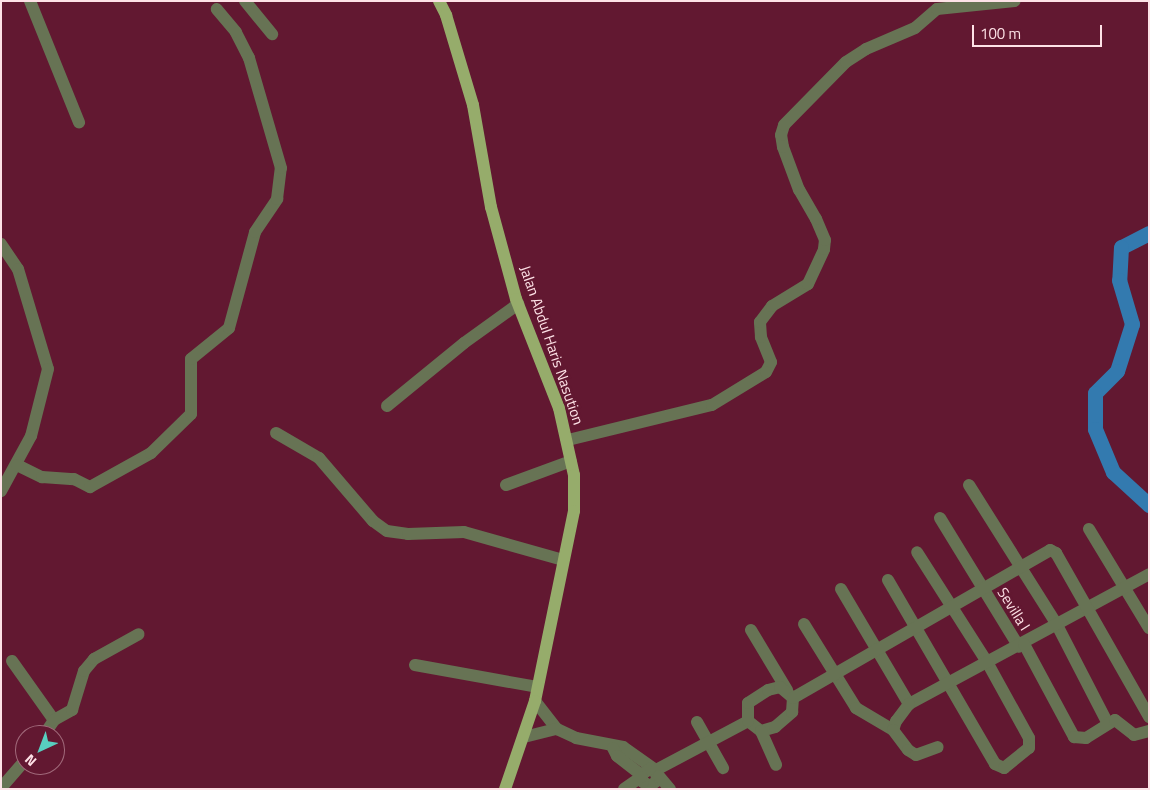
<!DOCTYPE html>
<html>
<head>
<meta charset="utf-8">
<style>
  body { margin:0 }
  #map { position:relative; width:1150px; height:790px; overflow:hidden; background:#621831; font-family:"Titillium Web",sans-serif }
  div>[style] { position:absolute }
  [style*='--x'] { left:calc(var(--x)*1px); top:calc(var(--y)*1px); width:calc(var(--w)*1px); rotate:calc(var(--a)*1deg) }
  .river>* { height:15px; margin:-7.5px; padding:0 7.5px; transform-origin:7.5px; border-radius:7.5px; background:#337aaf }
  .minor>* { height:12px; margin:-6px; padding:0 6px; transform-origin:6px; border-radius:6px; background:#677354 }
  .major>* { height:12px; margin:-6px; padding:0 6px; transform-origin:6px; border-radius:6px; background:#96ac6b }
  span { translate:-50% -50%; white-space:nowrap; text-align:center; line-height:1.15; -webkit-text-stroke:5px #621831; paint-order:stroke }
  .street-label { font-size:15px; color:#fee2e7 }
  .frame { position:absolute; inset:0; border:2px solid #fee2e7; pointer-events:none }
  .north { position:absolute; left:15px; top:725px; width:50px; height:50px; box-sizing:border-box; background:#621831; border:1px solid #a0697a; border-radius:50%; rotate:223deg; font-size:14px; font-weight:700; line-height:20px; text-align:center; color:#fee2e7 }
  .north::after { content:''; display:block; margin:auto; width:18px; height:22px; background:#58cebf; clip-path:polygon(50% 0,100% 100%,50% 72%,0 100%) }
  .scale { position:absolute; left:972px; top:25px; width:130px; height:22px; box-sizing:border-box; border:2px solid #fee2e7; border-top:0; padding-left:6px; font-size:15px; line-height:18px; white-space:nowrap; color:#fee2e7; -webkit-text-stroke:4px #621831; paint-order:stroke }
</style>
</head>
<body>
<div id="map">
  <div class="river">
    <i style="--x:1149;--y:233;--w:31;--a:153"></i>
    <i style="--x:1121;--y:247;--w:33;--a:93"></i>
    <i style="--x:1119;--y:280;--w:46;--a:73.5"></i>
    <i style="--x:1132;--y:324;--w:49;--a:107.7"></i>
    <i style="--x:1117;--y:371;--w:31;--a:135"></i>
    <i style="--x:1095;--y:393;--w:36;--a:90"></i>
    <i style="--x:1095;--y:429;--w:47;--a:67.3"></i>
    <i style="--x:1113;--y:472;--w:49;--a:42.5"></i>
  </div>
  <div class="minor">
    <i style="--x:30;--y:1;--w:131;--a:68"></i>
    <i style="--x:245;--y:1;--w:43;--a:50.7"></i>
    <i style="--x:1;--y:244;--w:30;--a:56"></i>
    <i style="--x:18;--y:269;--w:104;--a:73.3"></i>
    <i style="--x:48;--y:369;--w:69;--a:104.2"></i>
    <i style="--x:31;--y:436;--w:63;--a:118.6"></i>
    <i style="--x:387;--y:406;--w:99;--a:-39.3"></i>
    <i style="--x:464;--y:343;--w:67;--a:-35.8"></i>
    <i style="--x:276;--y:433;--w:50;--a:30.2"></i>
    <i style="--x:319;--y:458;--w:83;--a:49.4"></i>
    <i style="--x:373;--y:521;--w:17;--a:36"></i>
    <i style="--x:387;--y:531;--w:21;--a:8"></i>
    <i style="--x:408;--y:534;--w:56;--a:-2"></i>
    <i style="--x:464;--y:532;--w:103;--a:15.8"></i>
    <i style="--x:568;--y:440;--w:148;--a:-13.7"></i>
    <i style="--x:712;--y:405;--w:63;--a:-31.4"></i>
    <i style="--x:766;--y:372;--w:11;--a:-63"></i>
    <i style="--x:771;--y:362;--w:27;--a:-112"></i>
    <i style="--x:761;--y:337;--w:15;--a:-94"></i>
    <i style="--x:760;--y:322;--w:20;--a:-53"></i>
    <i style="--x:772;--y:306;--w:42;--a:-31.4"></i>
    <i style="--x:808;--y:284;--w:38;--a:-65"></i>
    <i style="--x:824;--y:249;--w:9;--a:-84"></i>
    <i style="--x:825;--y:240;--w:23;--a:-113"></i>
    <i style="--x:816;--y:219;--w:34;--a:-120"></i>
    <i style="--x:799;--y:190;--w:46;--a:-110.4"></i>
    <i style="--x:783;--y:147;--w:12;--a:-99"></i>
    <i style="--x:781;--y:135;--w:10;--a:-73"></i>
    <i style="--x:784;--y:125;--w:88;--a:-45.5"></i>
    <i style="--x:846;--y:62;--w:24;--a:-33"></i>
    <i style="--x:866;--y:49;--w:53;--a:-23.2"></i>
    <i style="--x:915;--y:28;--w:29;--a:-41"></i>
    <i style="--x:937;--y:9;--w:78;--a:-5.9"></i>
    <i style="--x:17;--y:465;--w:28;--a:26"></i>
    <i style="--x:42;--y:477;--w:32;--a:4"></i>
    <i style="--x:74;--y:479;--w:18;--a:27"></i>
    <i style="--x:90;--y:487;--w:70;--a:-29.1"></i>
    <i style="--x:151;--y:453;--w:56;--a:-44.3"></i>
    <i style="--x:191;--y:414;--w:55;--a:-90"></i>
    <i style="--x:191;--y:359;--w:49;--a:-39.2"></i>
    <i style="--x:229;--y:328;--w:99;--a:-74.8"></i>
    <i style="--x:255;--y:232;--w:40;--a:-56"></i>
    <i style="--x:277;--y:199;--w:31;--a:-83"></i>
    <i style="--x:281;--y:168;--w:115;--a:-106.2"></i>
    <i style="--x:249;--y:58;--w:29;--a:-117"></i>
    <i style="--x:236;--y:32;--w:30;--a:-130"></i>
    <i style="--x:506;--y:485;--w:69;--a:-20.3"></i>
    <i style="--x:969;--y:485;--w:165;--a:57.8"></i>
    <i style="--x:1057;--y:625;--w:111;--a:62.7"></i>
    <i style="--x:940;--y:518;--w:151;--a:58.5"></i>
    <i style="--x:1089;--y:529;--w:116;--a:58.8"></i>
    <i style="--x:888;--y:580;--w:213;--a:59.8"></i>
    <i style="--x:995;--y:764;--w:10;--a:24"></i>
    <i style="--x:1004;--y:768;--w:32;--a:-39"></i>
    <i style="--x:1029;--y:748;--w:10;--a:-90"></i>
    <i style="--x:1029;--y:738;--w:87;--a:-118.9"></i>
    <i style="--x:987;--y:662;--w:130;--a:-122.5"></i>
    <i style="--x:841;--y:589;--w:134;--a:59.4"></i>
    <i style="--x:909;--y:704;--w:273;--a:-28.4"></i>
    <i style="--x:804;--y:624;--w:99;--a:58.2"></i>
    <i style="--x:856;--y:708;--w:43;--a:30.7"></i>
    <i style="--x:751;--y:630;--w:70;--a:59"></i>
    <i style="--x:1024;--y:644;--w:106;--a:61.7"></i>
    <i style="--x:1074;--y:737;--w:12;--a:5"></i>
    <i style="--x:1086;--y:738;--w:34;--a:-32"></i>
    <i style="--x:1115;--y:720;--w:24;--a:38"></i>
    <i style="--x:1134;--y:735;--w:16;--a:-15"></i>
    <i style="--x:12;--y:661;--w:72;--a:54.6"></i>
    <i style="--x:415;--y:665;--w:124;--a:10.2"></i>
    <i style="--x:535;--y:701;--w:36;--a:52"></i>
    <i style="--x:557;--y:729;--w:21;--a:25"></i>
    <i style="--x:576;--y:738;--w:48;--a:10.8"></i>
    <i style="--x:623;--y:747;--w:38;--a:35"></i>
    <i style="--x:654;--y:769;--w:12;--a:70"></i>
    <i style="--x:658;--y:780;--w:10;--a:143"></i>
    <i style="--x:650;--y:786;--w:8;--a:-150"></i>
    <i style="--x:643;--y:782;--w:7;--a:-106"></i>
    <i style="--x:641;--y:775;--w:12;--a:-35"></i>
    <i style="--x:909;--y:704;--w:21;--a:127"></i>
    <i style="--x:896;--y:721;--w:9;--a:108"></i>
    <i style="--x:893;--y:730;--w:25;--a:53"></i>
    <i style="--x:908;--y:750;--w:9;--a:32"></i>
    <i style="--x:916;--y:755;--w:23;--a:-20"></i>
    <i style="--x:748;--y:721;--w:16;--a:38"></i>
    <i style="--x:761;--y:731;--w:15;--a:-16"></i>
    <i style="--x:775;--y:727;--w:23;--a:-41"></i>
    <i style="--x:792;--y:712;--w:14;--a:-86"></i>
    <i style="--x:697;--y:722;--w:53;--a:60.5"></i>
    <i style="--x:761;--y:731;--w:37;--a:66"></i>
    <i style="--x:44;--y:735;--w:18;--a:-56"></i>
    <i style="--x:54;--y:720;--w:21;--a:-29"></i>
    <i style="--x:72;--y:710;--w:41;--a:-72.9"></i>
    <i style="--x:84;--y:671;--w:16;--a:-50"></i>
    <i style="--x:94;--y:659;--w:51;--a:-29.1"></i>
    <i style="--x:524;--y:737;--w:34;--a:-14"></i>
    <i style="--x:613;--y:748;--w:9;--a:63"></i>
    <i style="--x:617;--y:756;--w:31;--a:38"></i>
    <i style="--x:656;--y:770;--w:104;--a:-28"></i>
    <i style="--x:748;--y:721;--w:18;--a:-90"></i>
    <i style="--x:748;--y:703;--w:24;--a:-33"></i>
    <i style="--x:768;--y:690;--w:12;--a:-14"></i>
    <i style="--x:780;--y:687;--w:17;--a:40"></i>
    <i style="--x:793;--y:698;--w:297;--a:-29.9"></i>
    <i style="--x:1050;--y:550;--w:7;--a:27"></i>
    <i style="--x:1056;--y:553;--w:189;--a:60.4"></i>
    <i style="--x:659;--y:776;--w:17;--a:50"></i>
    <i style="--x:1;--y:788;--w:37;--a:-49"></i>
    <i style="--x:624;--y:789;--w:21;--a:-35"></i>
  </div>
  <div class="major">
    <i style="--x:439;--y:1;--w:16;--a:63"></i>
    <i style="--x:446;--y:15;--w:94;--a:73.3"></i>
    <i style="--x:473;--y:105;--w:104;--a:80"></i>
    <i style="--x:491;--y:207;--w:95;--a:74.8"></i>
    <i style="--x:516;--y:299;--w:117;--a:68.5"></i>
    <i style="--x:559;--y:408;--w:69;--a:77.4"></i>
    <i style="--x:574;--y:475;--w:36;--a:90"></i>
    <i style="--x:574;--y:511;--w:194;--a:101.6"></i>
    <i style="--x:535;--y:701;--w:93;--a:108.8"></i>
  </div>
  <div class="street-label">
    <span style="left:552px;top:345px;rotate:71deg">Jalan Abdul Haris Nasution</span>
    <span style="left:1014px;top:609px;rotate:58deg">Sevilla I</span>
  </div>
  <div class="frame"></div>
  <div class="north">N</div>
  <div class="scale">100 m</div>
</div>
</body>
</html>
